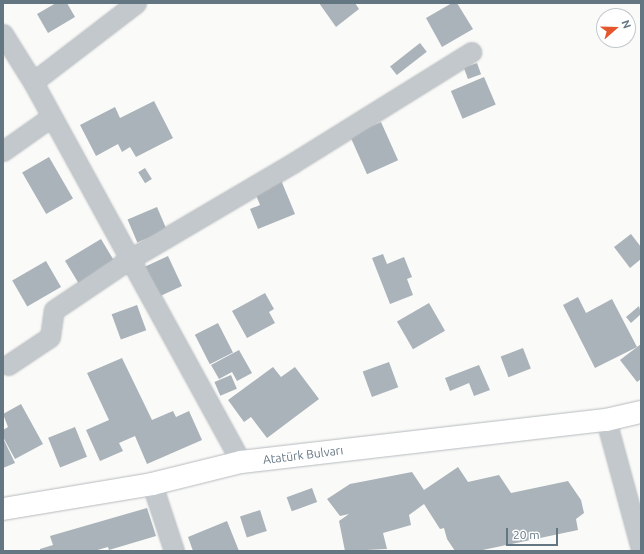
<!DOCTYPE html>
<html>
<head>
<meta charset="utf-8">
<style>
  body { margin:0 }
  #map { position:relative; width:644px; height:554px; overflow:hidden; background:#fafaf8; font-family:Ubuntu,sans-serif }
  div>[style] { position:absolute }
  [style*='--x'] { left:calc(var(--x)*1px); top:calc(var(--y)*1px); width:calc(var(--w)*1px); rotate:calc(var(--a)*1deg) }
  .building>* { inset:0; background:#aab3b9; transform-origin:0 0 }
  .roads { filter:drop-shadow(0 0 1px #b5babe) drop-shadow(0 0 1px #b5babe) }
  .minor>* { height:19px; margin:-9.5px; padding:0 9.5px; transform-origin:9.5px; border-radius:9.5px; background:#c3c8cc }
  .major>* { height:22px; margin:-11px; padding:0 11px; transform-origin:11px; border-radius:11px; background:#fff }
  span { translate:-50% -50%; white-space:nowrap; text-align:center; line-height:1.15; -webkit-text-stroke:4px #fff; paint-order:stroke }
  .street-label { font-size:12px; color:#657683 }
  .frame { position:absolute; inset:0; border:4px solid #657683; pointer-events:none }
  .north { position:absolute; left:596px; top:8px; width:40px; height:40px; box-sizing:border-box; background:#fff; border:1px solid #c1c8cd; border-radius:50%; rotate:70deg; font-size:11px; font-weight:700; line-height:16px; text-align:center; color:#657683 }
  .north::after { content:''; display:block; margin:auto; width:14px; height:18px; background:#e4572e; clip-path:polygon(50% 0,100% 100%,50% 72%,0 100%) }
  .scale { position:absolute; left:506px; top:528px; width:52px; height:18px; box-sizing:border-box; border:2px solid #657683; border-top:0; padding-left:5px; font-size:12px; line-height:14px; white-space:nowrap; color:#657683; -webkit-text-stroke:3px #fff; paint-order:stroke }
</style>
</head>
<body>
<div id="map">
  <div class="building">
    <i style="clip-path:polygon(56px 3px,67px 3px,75px 17px,48px 33px,37px 14px)"></i>
    <i style="clip-path:polygon(319px 3px,355px 3px,359px 9px,336px 27px)"></i>
    <i style="clip-path:polygon(452px 3px,457px 3px,473px 29px,442px 47px,426px 18px)"></i>
    <i style="left:420px;top:43px;width:11px;height:38px;rotate:52deg"></i>
    <i style="left:477px;top:63px;width:12px;height:14px;rotate:70deg"></i>
    <i style="left:484px;top:77px;width:30px;height:36px;rotate:67deg"></i>
    <i style="clip-path:polygon(154px 101px,173px 138px,136px 157px,130px 147px,122px 152px,118px 144px,96px 156px,80px 125px,115px 107px,120px 118px)"></i>
    <i style="left:381px;top:122px;width:42px;height:34px;rotate:66deg"></i>
    <i style="left:49px;top:157px;width:48px;height:31px;rotate:60deg"></i>
    <i style="left:145px;top:168px;width:13px;height:8px;rotate:58deg"></i>
    <i style="clip-path:polygon(281px 180px,295px 214px,258px 229px,250px 209px,260px 205px,254px 190px)"></i>
    <i style="left:157px;top:207px;width:25px;height:32px;rotate:67deg"></i>
    <i style="clip-path:polygon(631px 234px,641px 247px,641px 259px,630px 268px,614px 247px)"></i>
    <i style="left:101px;top:239px;width:27px;height:42px;rotate:59deg"></i>
    <i style="clip-path:polygon(383px 254px,387px 264px,404px 257px,412px 277px,407px 279px,413px 295px,390px 304px,372px 258px)"></i>
    <i style="left:168px;top:256px;width:33px;height:25px;rotate:65deg"></i>
    <i style="left:46px;top:261px;width:30px;height:39px;rotate:60deg"></i>
    <i style="clip-path:polygon(265px 293px,274px 309px,269px 312px,275px 323px,247px 338px,232px 311px)"></i>
    <i style="clip-path:polygon(578px 297px,586px 313px,612px 299px,637px 347px,595px 368px,563px 305px)"></i>
    <i style="left:429px;top:303px;width:32px;height:37px;rotate:60deg"></i>
    <i style="left:137px;top:305px;width:27px;height:27px;rotate:70deg"></i>
    <i style="clip-path:polygon(639px 306px,641px 314px,631px 323px,626px 317px)"></i>
    <i style="left:218px;top:323px;width:33px;height:26px;rotate:63deg"></i>
    <i style="clip-path:polygon(641px 344px,641px 379px,637px 382px,620px 360px)"></i>
    <i style="left:523px;top:348px;width:22px;height:24px;rotate:69deg"></i>
    <i style="clip-path:polygon(239px 350px,252px 373px,237px 381px,232px 372px,219px 379px,211px 365px)"></i>
    <i style="clip-path:polygon(122px 358px,152px 420px,173px 411px,176px 417px,189px 411px,202px 440px,147px 464px,135px 436px,119px 443px,123px 451px,100px 461px,86px 430px,109px 420px,87px 373px)"></i>
    <i style="left:389px;top:362px;width:27px;height:28px;rotate:70deg"></i>
    <i style="clip-path:polygon(479px 365px,490px 390px,474px 396px,469px 383px,450px 391px,445px 378px)"></i>
    <i style="clip-path:polygon(273px 367px,281px 377px,295px 367px,319px 399px,267px 438px,251px 417px,244px 422px,228px 400px)"></i>
    <i style="left:231px;top:375px;width:15px;height:18px;rotate:67deg"></i>
    <i style="clip-path:polygon(21px 404px,43px 444px,15px 459px,3px 437px,3px 430px,8px 427px,3px 414px)"></i>
    <i style="left:75px;top:427px;width:32px;height:29px;rotate:68deg"></i>
    <i style="clip-path:polygon(3px 438px,15px 463px,3px 468px)"></i>
    <i style="clip-path:polygon(458px 467px,468px 482px,499px 475px,511px 493px,568px 481px,581px 500px,584px 513px,576px 519px,578px 530px,478px 551px,455px 551px,447px 539px,444px 528px,440px 529px,424px 504px,409px 515px,411px 525px,383px 533px,387px 549px,345px 551px,339px 521px,349px 514px,340px 516px,327px 499px,350px 484px,412px 472px,424px 490px)"></i>
    <i style="left:312px;top:488px;width:15px;height:27px;rotate:70deg"></i>
    <i style="clip-path:polygon(147px 508px,156px 536px,109px 550px,108px 547px,94px 551px,40px 551px,40px 549px,53px 545px,50px 536px)"></i>
    <i style="left:260px;top:510px;width:22px;height:21px;rotate:72deg"></i>
    <i style="clip-path:polygon(227px 521px,239px 551px,193px 551px,188px 537px)"></i>
  </div>
  <div class="roads">
    <div class="minor">
      <i style="--x:3;--y:34;--w:57;--a:58"></i>
      <i style="--x:33;--y:82;--w:433;--a:61.3"></i>
      <i style="--x:33;--y:82;--w:130;--a:-37.5"></i>
      <i style="--x:3;--y:151;--w:59;--a:-35.3"></i>
      <i style="--x:8;--y:365;--w:50;--a:-33.7"></i>
      <i style="--x:50;--y:337;--w:27;--a:-82"></i>
      <i style="--x:54;--y:310;--w:92;--a:-33.9"></i>
      <i style="--x:130;--y:259;--w:189;--a:-30.5"></i>
      <i style="--x:293;--y:163;--w:210;--a:-31.9"></i>
      <i style="--x:606;--y:420;--w:134;--a:74.8"></i>
      <i style="--x:152;--y:484;--w:71;--a:71.8"></i>
    </div>
    <div class="major">
      <i style="--x:3;--y:509;--w:151;--a:-9.5"></i>
      <i style="--x:152;--y:484;--w:92;--a:-13.9"></i>
      <i style="--x:241;--y:462;--w:367;--a:-6.6"></i>
      <i style="--x:606;--y:420;--w:36;--a:-13"></i>
    </div>
  </div>
  <div class="street-label">
    <span style="left:303px;top:455px;rotate:-7deg">Atatürk Bulvarı</span>
  </div>
  <div class="frame"></div>
  <div class="north">N</div>
  <div class="scale">20 m</div>
</div>
</body>
</html>
